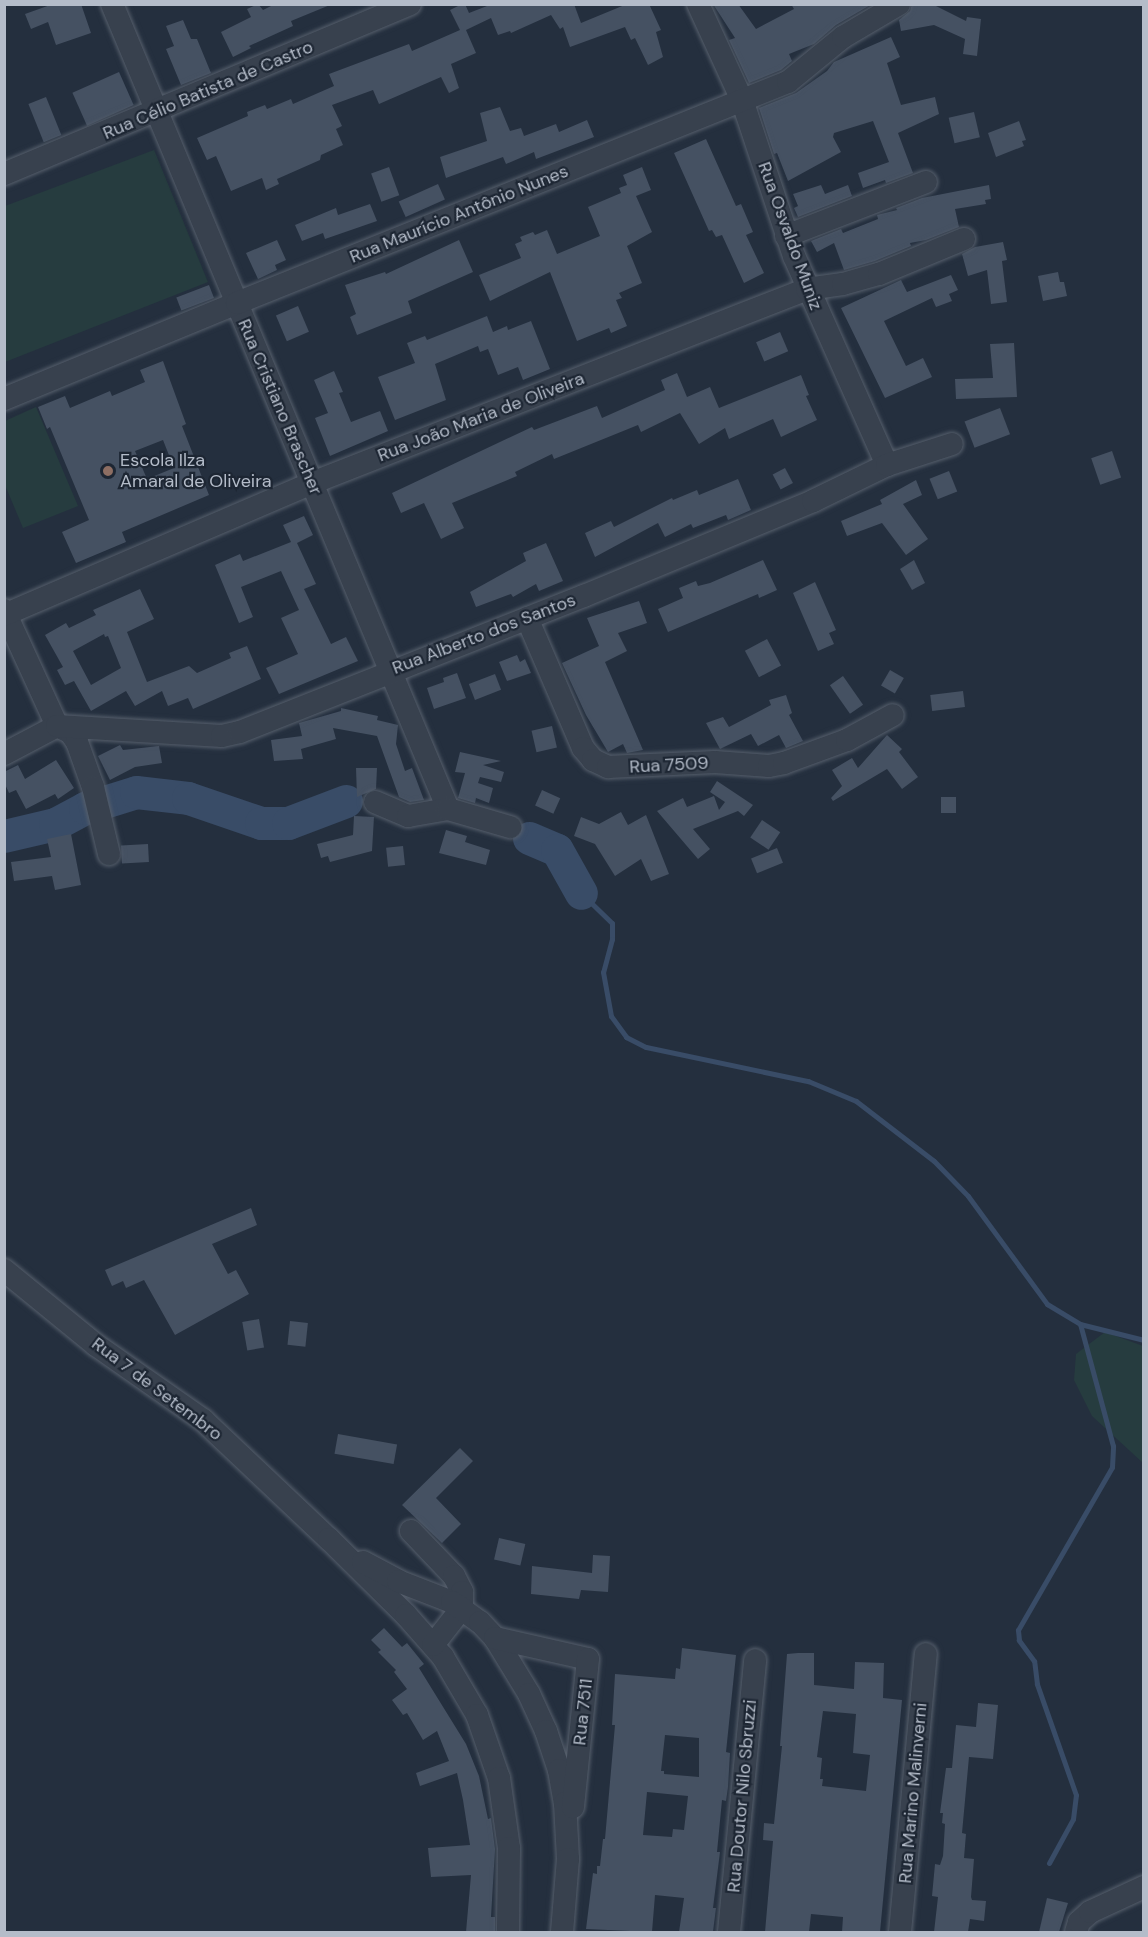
<!DOCTYPE html>
<html>
<head>
<meta charset="utf-8">
<style>
  body { margin:0 }
  #map { position:relative; width:1148px; height:1937px; overflow:hidden; background:#242f3e; font-family:"DM Sans",sans-serif }
  div>[style] { position:absolute }
  [style*='--x'] { left:calc(var(--x)*1px); top:calc(var(--y)*1px); width:calc(var(--w)*1px); rotate:calc(var(--a)*1deg) }
  .green>* { inset:0; background:#263c3f }
  .stream>* { height:5px; margin:-2.5px; padding:0 2.5px; transform-origin:2.5px; border-radius:2.5px; background:#394c67 }
  .river>* { height:33px; margin:-16.5px; padding:0 16.5px; transform-origin:16.5px; border-radius:16.5px; background:#394c67 }
  .building>* { inset:0; background:#455162; transform-origin:0 0 }
  .roads { filter:drop-shadow(0 0 2px #565f6c) drop-shadow(0 0 2px #565f6c) }
  .minor>* { height:22px; margin:-11px; padding:0 11px; transform-origin:11px; border-radius:11px; background:#38414e }
  .dots>* { width:16px; height:16px; translate:-50% -50%; box-sizing:border-box; border:3px solid #1d2633; border-radius:50% }
  span { translate:-50% -50%; white-space:nowrap; text-align:center; line-height:1.15; -webkit-text-stroke:4.5px #1d2633; paint-order:stroke }
  .street-label { font-size:18px; color:#b4bcc9 }
  .poi-label { font-size:18px; color:#b4bcc9 }
  .left { translate:0 -50%; text-align:left }
  .frame { position:absolute; inset:0; border:6px solid #b4bcc9; pointer-events:none }
</style>
</head>
<body>
<div id="map">
  <div class="green">
    <i style="clip-path:polygon(154px 150px,208px 282px,5px 362px,5px 206px)"></i>
    <i style="clip-path:polygon(36px 407px,78px 506px,23px 528px,5px 485px,5px 421px)"></i>
    <i style="clip-path:polygon(1105px 1332px,1143px 1346px,1143px 1463px,1092px 1416px,1074px 1380px,1076px 1354px)"></i>
  </div>
  <div class="stream">
    <i style="--x:581;--y:893;--w:43;--a:44.1"></i>
    <i style="--x:612;--y:923;--w:16;--a:90"></i>
    <i style="--x:612;--y:939;--w:34;--a:105"></i>
    <i style="--x:603;--y:972;--w:45;--a:79.7"></i>
    <i style="--x:611;--y:1016;--w:26;--a:54"></i>
    <i style="--x:626;--y:1037;--w:22;--a:27"></i>
    <i style="--x:646;--y:1047;--w:166;--a:11.9"></i>
    <i style="--x:808;--y:1081;--w:52;--a:22.6"></i>
    <i style="--x:856;--y:1101;--w:98;--a:37.6"></i>
    <i style="--x:934;--y:1161;--w:49;--a:45.8"></i>
    <i style="--x:968;--y:1196;--w:134;--a:53.8"></i>
    <i style="--x:1047;--y:1304;--w:39;--a:31"></i>
    <i style="--x:1080;--y:1324;--w:66;--a:14"></i>
    <i style="--x:1049;--y:1863;--w:50;--a:-61.4"></i>
    <i style="--x:1073;--y:1819;--w:24;--a:-83"></i>
    <i style="--x:1076;--y:1795;--w:118;--a:-109.4"></i>
    <i style="--x:1037;--y:1684;--w:23;--a:-97"></i>
    <i style="--x:1034;--y:1661;--w:26;--a:-126"></i>
    <i style="--x:1019;--y:1640;--w:10;--a:-96"></i>
    <i style="--x:1018;--y:1630;--w:188;--a:-60"></i>
    <i style="--x:1112;--y:1467;--w:21;--a:-87"></i>
    <i style="--x:1113;--y:1446;--w:126;--a:-105.1"></i>
  </div>
  <div class="river">
    <i style="--x:4;--y:836;--w:52;--a:-13.2"></i>
    <i style="--x:55;--y:824;--w:34;--a:-28"></i>
    <i style="--x:85;--y:808;--w:53;--a:-17.4"></i>
    <i style="--x:136;--y:792;--w:52;--a:6.6"></i>
    <i style="--x:188;--y:798;--w:77;--a:18.9"></i>
    <i style="--x:261;--y:823;--w:27;--a:0"></i>
    <i style="--x:288;--y:823;--w:62;--a:-20.8"></i>
    <i style="--x:529;--y:838;--w:30;--a:23"></i>
    <i style="--x:557;--y:850;--w:49;--a:60.8"></i>
  </div>
  <div class="building">
    <i style="clip-path:polygon(53px 4px,81px 4px,91px 33px,56px 45px,48px 22px,31px 29px,25px 14px)"></i>
    <i style="clip-path:polygon(258px 4px,263px 10px,275px 4px,330px 5px,291px 21px,293px 26px,249px 46px,251px 48px,233px 57px,221px 32px,251px 17px,247px 9px)"></i>
    <i style="clip-path:polygon(462px 4px,465px 4px,469px 13px,487px 6px,486px 4px,574px 4px,581px 23px,627px 4px,649px 4px,661px 30px,656px 32px,663px 57px,648px 65px,635px 38px,631px 40px,625px 27px,570px 47px,563px 27px,560px 29px,551px 15px,511px 33px,510px 31px,498px 35px,491px 18px,466px 30px,476px 53px,451px 64px,459px 88px,449px 93px,441px 77px,379px 104px,373px 90px,332px 105px,342px 126px,336px 129px,343px 145px,321px 155px,320px 160px,277px 179px,279px 184px,266px 190px,262px 178px,231px 191px,216px 156px,207px 160px,197px 138px,248px 116px,247px 112px,265px 105px,267px 109px,291px 99px,293px 104px,334px 86px,329px 74px,409px 44px,412px 51px,460px 30px,450px 10px)"></i>
    <i style="clip-path:polygon(713px 4px,738px 4px,756px 29px,794px 9px,791px 4px,872px 4px,836px 25px,814px 44px,789px 54px,792px 61px,781px 70px,749px 83px,729px 40px,735px 38px)"></i>
    <i style="clip-path:polygon(912px 4px,932px 4px,966px 21px,967px 17px,981px 19px,977px 56px,963px 54px,965px 39px,934px 25px,901px 31px,899px 20px,910px 11px)"></i>
    <i style="clip-path:polygon(183px 20px,191px 39px,197px 39px,211px 73px,181px 85px,166px 49px,174px 46px,166px 26px)"></i>
    <i style="clip-path:polygon(891px 37px,900px 57px,887px 63px,901px 105px,935px 97px,939px 114px,898px 133px,913px 173px,886px 183px,885px 180px,863px 188px,858px 173px,889px 162px,873px 121px,834px 133px,833px 137px,841px 152px,788px 181px,777px 153px,774px 154px,759px 108px,796px 93px,827px 71px,834px 62px)"></i>
    <i style="left:119px;top:72px;width:36px;height:51px;rotate:66deg"></i>
    <i style="left:46px;top:97px;width:41px;height:19px;rotate:68deg"></i>
    <i style="clip-path:polygon(500px 107px,510px 131px,521px 128px,524px 136px,556px 124px,559px 132px,587px 120px,594px 137px,536px 159px,534px 152px,506px 164px,503px 157px,446px 178px,440px 157px,487px 141px,480px 113px)"></i>
    <i style="left:974px;top:112px;width:26px;height:26px;rotate:77deg"></i>
    <i style="clip-path:polygon(1019px 121px,1026px 140px,1022px 141px,1024px 146px,996px 157px,988px 133px)"></i>
    <i style="clip-path:polygon(706px 139px,736px 206px,741px 204px,753px 232px,746px 235px,764px 273px,744px 283px,722px 235px,716px 237px,712px 230px,709px 231px,674px 153px)"></i>
    <i style="left:389px;top:167px;width:30px;height:19px;rotate:70deg"></i>
    <i style="clip-path:polygon(642px 167px,651px 190px,636px 196px,652px 232px,627px 246px,642px 283px,619px 293px,622px 298px,616px 300px,627px 326px,611px 333px,609px 328px,577px 341px,550px 272px,490px 301px,479px 275px,521px 258px,515px 244px,522px 241px,520px 237px,533px 232px,535px 235px,547px 230px,557px 254px,600px 236px,588px 207px,621px 193px,619px 188px,627px 185px,623px 175px)"></i>
    <i style="left:438px;top:184px;width:17px;height:43px;rotate:66deg"></i>
    <i style="clip-path:polygon(821px 185px,825px 194px,848px 185px,852px 196px,798px 217px,794px 208px,798px 206px,793px 194px)"></i>
    <i style="clip-path:polygon(989px 185px,991px 199px,985px 200px,986px 204px,955px 209px,959px 227px,926px 240px,910px 243px,911px 246px,875px 261px,844px 270px,834px 243px,817px 252px,811px 241px,841px 229px,843px 233px,878px 219px,877px 215px,897px 210px,896px 208px,922px 198px)"></i>
    <i style="clip-path:polygon(370px 204px,377px 221px,325px 239px,323px 233px,302px 241px,295px 225px,336px 208px,338px 215px)"></i>
    <i style="clip-path:polygon(277px 240px,286px 260px,275px 265px,277px 270px,258px 279px,246px 253px)"></i>
    <i style="clip-path:polygon(459px 240px,473px 272px,408px 301px,412px 313px,357px 335px,350px 317px,356px 314px,345px 285px,385px 272px,386px 274px)"></i>
    <i style="clip-path:polygon(1003px 242px,1007px 260px,1002px 261px,1007px 302px,991px 304px,987px 270px,968px 276px,962px 254px,975px 247px)"></i>
    <i style="clip-path:polygon(1058px 272px,1060px 282px,1064px 282px,1067px 296px,1043px 301px,1038px 276px)"></i>
    <i style="clip-path:polygon(951px 275px,958px 290px,949px 294px,952px 301px,936px 307px,932px 298px,884px 321px,906px 366px,923px 358px,932px 377px,885px 398px,841px 308px,901px 280px,907px 292px)"></i>
    <i style="left:209px;top:285px;width:14px;height:35px;rotate:69deg"></i>
    <i style="left:298px;top:306px;width:28px;height:24px;rotate:67deg"></i>
    <i style="clip-path:polygon(487px 316px,493px 332px,507px 326px,508px 330px,531px 321px,550px 369px,523px 380px,518px 367px,498px 375px,488px 349px,480px 352px,478px 346px,435px 364px,446px 400px,395px 420px,378px 377px,415px 363px,407px 343px,425px 336px,427px 340px)"></i>
    <i style="left:780px;top:332px;width:21px;height:26px;rotate:67deg"></i>
    <i style="clip-path:polygon(1014px 343px,1017px 397px,956px 399px,955px 379px,993px 378px,990px 344px)"></i>
    <i style="clip-path:polygon(evenodd,163px 361px,186px 424px,182px 426px,209px 495px,122px 532px,126px 542px,76px 563px,62px 532px,89px 520px,50px 427px,47px 429px,38px 407px,65px 396px,70px 408px,110px 391px,112px 396px,145px 382px,140px 370px,163px 361px,163px 440px,174px 468px,147px 479px,135px 451px,163px 440px)"></i>
    <i style="clip-path:polygon(334px 371px,343px 392px,339px 393px,351px 422px,380px 411px,388px 431px,330px 456px,315px 418px,328px 413px,314px 380px)"></i>
    <i style="clip-path:polygon(677px 373px,687px 397px,710px 387px,719px 408px,801px 375px,809px 395px,806px 396px,817px 420px,781px 437px,773px 419px,729px 439px,725px 428px,699px 444px,680px 413px,641px 432px,638px 425px,554px 459px,552px 454px,515px 472px,517px 476px,452px 503px,464px 528px,441px 539px,424px 503px,401px 513px,392px 493px,532px 427px,534px 430px,597px 406px,602px 418px,665px 390px,661px 380px)"></i>
    <i style="left:1000px;top:408px;width:28px;height:38px;rotate:69deg"></i>
    <i style="left:1112px;top:451px;width:28px;height:22px;rotate:71deg"></i>
    <i style="left:785px;top:468px;width:17px;height:14px;rotate:62deg"></i>
    <i style="left:949px;top:471px;width:22px;height:21px;rotate:68deg"></i>
    <i style="clip-path:polygon(738px 479px,751px 510px,728px 520px,726px 515px,693px 528px,691px 524px,665px 537px,658px 523px,595px 557px,585px 533px,611px 521px,614px 527px,672px 498px,673px 500px,697px 490px,699px 495px)"></i>
    <i style="clip-path:polygon(916px 480px,922px 495px,903px 504px,928px 539px,906px 555px,882px 523px,847px 536px,841px 521px,882px 504px,880px 500px)"></i>
    <i style="clip-path:polygon(304px 516px,313px 535px,297px 543px,316px 584px,304px 589px,331px 644px,346px 637px,358px 661px,279px 694px,266px 668px,298px 654px,281px 618px,299px 610px,281px 571px,241px 587px,253px 617px,239px 623px,215px 565px,240px 554px,243px 561px,291px 542px,283px 525px)"></i>
    <i style="clip-path:polygon(546px 543px,563px 581px,539px 591px,536px 584px,513px 597px,511px 594px,476px 607px,470px 592px,526px 561px,523px 553px)"></i>
    <i style="clip-path:polygon(763px 560px,777px 590px,759px 598px,758px 594px,668px 632px,658px 609px,683px 598px,679px 588px,696px 581px,698px 586px,710px 583px)"></i>
    <i style="clip-path:polygon(914px 560px,925px 583px,912px 590px,900px 569px)"></i>
    <i style="clip-path:polygon(815px 582px,836px 630px,829px 633px,834px 644px,818px 651px,793px 593px)"></i>
    <i style="clip-path:polygon(evenodd,140px 589px,154px 619px,127px 632px,147px 682px,189px 666px,197px 673px,231px 658px,229px 653px,247px 646px,261px 679px,193px 709px,188px 698px,168px 706px,162px 691px,135px 706px,126px 691px,91px 711px,74px 681px,65px 685px,57px 670px,63px 667px,45px 635px,66px 623px,69px 628px,96px 615px,93px 610px,140px 589px,104px 634px,105px 637px,108px 636px,121px 668px,91px 685px,73px 651px,104px 634px)"></i>
    <i style="clip-path:polygon(639px 601px,647px 623px,618px 633px,627px 651px,605px 662px,643px 750px,627px 753px,623px 744px,608px 752px,586px 715px,562px 663px,599px 646px,587px 618px)"></i>
    <i style="left:767px;top:639px;width:30px;height:25px;rotate:62deg"></i>
    <i style="clip-path:polygon(517px 655px,520px 662px,525px 659px,531px 673px,507px 681px,499px 662px)"></i>
    <i style="left:890px;top:670px;width:16px;height:18px;rotate:30deg"></i>
    <i style="clip-path:polygon(457px 673px,466px 698px,434px 709px,427px 688px,444px 682px,443px 678px)"></i>
    <i style="left:495px;top:674px;width:17px;height:28px;rotate:69deg"></i>
    <i style="left:843px;top:676px;width:35px;height:16px;rotate:55deg"></i>
    <i style="left:963px;top:691px;width:16px;height:33px;rotate:83deg"></i>
    <i style="clip-path:polygon(786px 695px,792px 713px,789px 715px,803px 741px,786px 748px,779px 735px,758px 746px,751px 734px,720px 749px,706px 723px,723px 717px,729px 727px,771px 705px,769px 700px)"></i>
    <i style="clip-path:polygon(341px 708px,378px 716px,377px 720px,398px 725px,396px 744px,405px 771px,412px 768px,424px 800px,410px 802px,399px 797px,377px 736px,333px 728px,336px 739px,301px 749px,303px 759px,274px 761px,271px 740px,302px 736px,299px 723px,341px 711px)"></i>
    <i style="left:552px;top:726px;width:22px;height:21px;rotate:77deg"></i>
    <i style="clip-path:polygon(887px 735px,902px 749px,899px 752px,918px 777px,902px 789px,887px 769px,833px 801px,831px 798px,842px 786px,832px 770px,852px 758px,858px 768px)"></i>
    <i style="clip-path:polygon(120px 745px,123px 750px,159px 746px,162px 763px,135px 767px,110px 780px,98px 756px)"></i>
    <i style="clip-path:polygon(460px 752px,501px 761px,483px 765px,504px 772px,501px 782px,480px 777px,478px 783px,493px 788px,489px 803px,476px 798px,475px 803px,458px 798px,465px 773px,455px 772px)"></i>
    <i style="clip-path:polygon(56px 760px,74px 788px,58px 799px,55px 794px,26px 809px,16px 790px,9px 793px,4px 782px,4px 772px,18px 765px,25px 779px)"></i>
    <i style="clip-path:polygon(356px 768px,377px 768px,376px 789px,357px 797px)"></i>
    <i style="clip-path:polygon(717px 781px,753px 805px,744px 816px,738px 811px,693px 829px,710px 849px,698px 859px,657px 811px,683px 798px,687px 807px,714px 796px,719px 810px,725px 802px,710px 792px)"></i>
    <i style="left:542px;top:790px;width:20px;height:17px;rotate:24deg"></i>
    <i style="left:941px;top:797px;width:15px;height:16px"></i>
    <i style="clip-path:polygon(621px 812px,628px 825px,646px 815px,669px 874px,651px 881px,641px 859px,615px 876px,595px 844px,574px 836px,581px 817px,599px 824px)"></i>
    <i style="clip-path:polygon(354px 816px,374px 817px,372px 851px,330px 862px,328px 856px,321px 858px,317px 844px,353px 835px)"></i>
    <i style="left:762px;top:820px;width:22px;height:21px;rotate:34deg"></i>
    <i style="clip-path:polygon(446px 830px,467px 836px,465px 842px,490px 850px,486px 865px,439px 853px)"></i>
    <i style="clip-path:polygon(71px 834px,81px 885px,55px 890px,52px 876px,14px 881px,11px 862px,51px 857px,47px 839px)"></i>
    <i style="left:148px;top:844px;width:18px;height:27px;rotate:87deg"></i>
    <i style="left:403px;top:846px;width:19px;height:17px;rotate:84deg"></i>
    <i style="left:777px;top:848px;width:16px;height:28px;rotate:68deg"></i>
    <i style="clip-path:polygon(251px 1208px,257px 1225px,212px 1244px,228px 1274px,236px 1270px,249px 1294px,175px 1335px,144px 1280px,126px 1288px,123px 1281px,112px 1286px,105px 1270px)"></i>
    <i style="left:259px;top:1319px;width:29px;height:17px;rotate:80deg"></i>
    <i style="left:290px;top:1321px;width:18px;height:24px;rotate:6deg"></i>
    <i style="left:338px;top:1434px;width:60px;height:20px;rotate:10deg"></i>
    <i style="clip-path:polygon(460px 1448px,473px 1461px,436px 1498px,461px 1524px,442px 1543px,402px 1505px)"></i>
    <i style="left:499px;top:1538px;width:27px;height:22px;rotate:13deg"></i>
    <i style="clip-path:polygon(593px 1555px,610px 1556px,608px 1592px,581px 1590px,579px 1599px,531px 1594px,532px 1566px,592px 1573px)"></i>
    <i style="clip-path:polygon(384px 1628px,402px 1647px,407px 1643px,424px 1664px,419px 1668px,466px 1744px,479px 1776px,488px 1819px,491px 1818px,495px 1849px,491px 1917px,495px 1917px,495px 1932px,466px 1932px,471px 1875px,431px 1877px,428px 1848px,470px 1845px,463px 1800px,457px 1773px,420px 1786px,416px 1773px,449px 1761px,437px 1731px,423px 1740px,407px 1713px,403px 1715px,392px 1700px,407px 1689px,394px 1672px,396px 1670px,378px 1652px,381px 1650px,371px 1640px)"></i>
    <i style="clip-path:polygon(evenodd,682px 1648px,736px 1655px,726px 1752px,730px 1753px,728px 1787px,726px 1801px,722px 1800px,717px 1852px,720px 1852px,713px 1908px,716px 1908px,713px 1932px,679px 1932px,684px 1898px,655px 1895px,652px 1932px,586px 1929px,593px 1873px,597px 1874px,597px 1866px,600px 1866px,603px 1839px,605px 1839px,615px 1725px,612px 1725px,615px 1674px,675px 1679px,676px 1668px,680px 1669px,682px 1648px,665px 1735px,699px 1738px,699px 1777px,664px 1774px,664px 1771px,661px 1771px,665px 1735px,682px 1648px,647px 1792px,688px 1796px,684px 1830px,673px 1829px,672px 1837px,643px 1835px,647px 1792px)"></i>
    <i style="clip-path:polygon(evenodd,798px 1653px,814px 1653px,814px 1685px,854px 1689px,855px 1662px,884px 1663px,883px 1698px,902px 1700px,880px 1932px,842px 1932px,843px 1917px,811px 1914px,809px 1932px,765px 1932px,773px 1841px,763px 1840px,764px 1823px,774px 1824px,782px 1746px,780px 1746px,787px 1654px,798px 1653px,823px 1711px,856px 1714px,853px 1753px,870px 1755px,866px 1791px,822px 1786px,823px 1779px,820px 1779px,822px 1758px,817px 1757px,823px 1711px)"></i>
    <i style="clip-path:polygon(978px 1703px,998px 1705px,993px 1759px,969px 1757px,962px 1833px,966px 1834px,964px 1858px,974px 1859px,971px 1897px,972px 1900px,986px 1901px,984px 1921px,970px 1919px,968px 1932px,934px 1932px,938px 1897px,932px 1896px,935px 1864px,940px 1865px,943px 1856px,945px 1824px,942px 1823px,943px 1813px,940px 1813px,946px 1768px,952px 1768px,956px 1725px,976px 1727px)"></i>
    <i style="clip-path:polygon(1047px 1898px,1068px 1903px,1059px 1932px,1039px 1932px)"></i>
  </div>
  <div class="roads">
    <div class="minor">
      <i style="--x:112;--y:4;--w:872;--a:67.34"></i>
      <i style="--x:698;--y:4;--w:106;--a:65.4"></i>
      <i style="--x:742;--y:100;--w:164;--a:71.6"></i>
      <i style="--x:794;--y:256;--w:229;--a:66"></i>
      <i style="--x:4;--y:174;--w:440;--a:-22.7"></i>
      <i style="--x:786;--y:236;--w:150;--a:-21.1"></i>
      <i style="--x:4;--y:399;--w:252;--a:-22.4"></i>
      <i style="--x:237;--y:303;--w:594;--a:-21.86"></i>
      <i style="--x:788;--y:82;--w:71;--a:-39.3"></i>
      <i style="--x:843;--y:37;--w:65;--a:-30.5"></i>
      <i style="--x:4;--y:610;--w:128;--a:65.4"></i>
      <i style="--x:57;--y:726;--w:14;--a:25"></i>
      <i style="--x:70;--y:732;--w:12;--a:55"></i>
      <i style="--x:77;--y:742;--w:48;--a:70.4"></i>
      <i style="--x:93;--y:787;--w:69;--a:76.6"></i>
      <i style="--x:4;--y:615;--w:335;--a:-23.2"></i>
      <i style="--x:312;--y:483;--w:532;--a:-21.4"></i>
      <i style="--x:807;--y:289;--w:36;--a:-8"></i>
      <i style="--x:843;--y:284;--w:37;--a:-16"></i>
      <i style="--x:879;--y:274;--w:92;--a:-22.4"></i>
      <i style="--x:527;--y:618;--w:142;--a:66.7"></i>
      <i style="--x:583;--y:748;--w:16;--a:50"></i>
      <i style="--x:593;--y:760;--w:17;--a:25"></i>
      <i style="--x:608;--y:767;--w:107;--a:-2.7"></i>
      <i style="--x:715;--y:762;--w:54;--a:4.2"></i>
      <i style="--x:769;--y:766;--w:15;--a:-11"></i>
      <i style="--x:784;--y:763;--w:67;--a:-20.1"></i>
      <i style="--x:847;--y:740;--w:52;--a:-28.5"></i>
      <i style="--x:4;--y:754;--w:60;--a:-27.8"></i>
      <i style="--x:57;--y:726;--w:165;--a:3.5"></i>
      <i style="--x:222;--y:736;--w:18;--a:-13"></i>
      <i style="--x:240;--y:732;--w:370;--a:-21.6"></i>
      <i style="--x:584;--y:596;--w:248;--a:-22.5"></i>
      <i style="--x:813;--y:501;--w:82;--a:-25.9"></i>
      <i style="--x:887;--y:465;--w:68;--a:-17.9"></i>
      <i style="--x:375;--y:802;--w:36;--a:23"></i>
      <i style="--x:408;--y:816;--w:41;--a:-9.9"></i>
      <i style="--x:448;--y:809;--w:65;--a:16.2"></i>
      <i style="--x:4;--y:1270;--w:119;--a:39.2"></i>
      <i style="--x:96;--y:1345;--w:131;--a:35"></i>
      <i style="--x:203;--y:1420;--w:173;--a:43.4"></i>
      <i style="--x:329;--y:1539;--w:108;--a:44.6"></i>
      <i style="--x:406;--y:1615;--w:56;--a:48.6"></i>
      <i style="--x:443;--y:1657;--w:67;--a:59.6"></i>
      <i style="--x:477;--y:1715;--w:67;--a:70.8"></i>
      <i style="--x:499;--y:1778;--w:71;--a:81.9"></i>
      <i style="--x:509;--y:1848;--w:84;--a:90.7"></i>
      <i style="--x:411;--y:1531;--w:62;--a:46.3"></i>
      <i style="--x:454;--y:1576;--w:18;--a:63"></i>
      <i style="--x:462;--y:1592;--w:16;--a:90"></i>
      <i style="--x:462;--y:1608;--w:47;--a:128.1"></i>
      <i style="--x:363;--y:1562;--w:40;--a:28"></i>
      <i style="--x:398;--y:1581;--w:58;--a:21.3"></i>
      <i style="--x:452;--y:1602;--w:34;--a:36"></i>
      <i style="--x:480;--y:1622;--w:22;--a:47"></i>
      <i style="--x:495;--y:1638;--w:66;--a:58.7"></i>
      <i style="--x:529;--y:1694;--w:41;--a:65.3"></i>
      <i style="--x:546;--y:1731;--w:41;--a:71.6"></i>
      <i style="--x:559;--y:1770;--w:34;--a:80"></i>
      <i style="--x:565;--y:1803;--w:56;--a:86.9"></i>
      <i style="--x:568;--y:1859;--w:73;--a:94.7"></i>
      <i style="--x:495;--y:1638;--w:95;--a:12.7"></i>
      <i style="--x:588;--y:1659;--w:149;--a:95.8"></i>
      <i style="--x:729;--y:1932;--w:273;--a:-84.5"></i>
      <i style="--x:900;--y:1932;--w:279;--a:-84.7"></i>
      <i style="--x:1076;--y:1932;--w:10;--a:-73"></i>
      <i style="--x:1079;--y:1922;--w:15;--a:-42"></i>
      <i style="--x:1090;--y:1912;--w:60;--a:-24.8"></i>
    </div>
  </div>
  <div class="dots">
    <i style="left:108px;top:471px;background:#8d6e63"></i>
  </div>
  <div class="street-label">
    <span style="left:208px;top:90px;rotate:-23deg">Rua Célio Batista de Castro</span>
    <span style="left:459px;top:214px;rotate:-22deg">Rua Maurício Antônio Nunes</span>
    <span style="left:790px;top:236px;rotate:70deg">Rua Osvaldo Muniz</span>
    <span style="left:280px;top:407px;rotate:67deg">Rua Cristiano Brascher</span>
    <span style="left:481px;top:417px;rotate:-21deg">Rua João Maria de Oliveira</span>
    <span style="left:484px;top:634px;rotate:-21deg">Rua Alberto dos Santos</span>
    <span style="left:669px;top:765px;rotate:-3deg">Rua 7509</span>
    <span style="left:157px;top:1389px;rotate:37deg">Rua 7 de Setembro</span>
    <span style="left:583px;top:1712px;rotate:-84deg">Rua 7511</span>
    <span style="left:913px;top:1793px;rotate:-85deg">Rua Marino Malinverni</span>
    <span style="left:742px;top:1796px;rotate:-85deg">Rua Doutor Nilo Sbruzzi</span>
  </div>
  <div class="poi-label">
    <span class="left" style="left:120px;top:471px">Escola Ilza<br>Amaral de Oliveira</span>
  </div>
  <div class="frame"></div>
</div>
</body>
</html>
